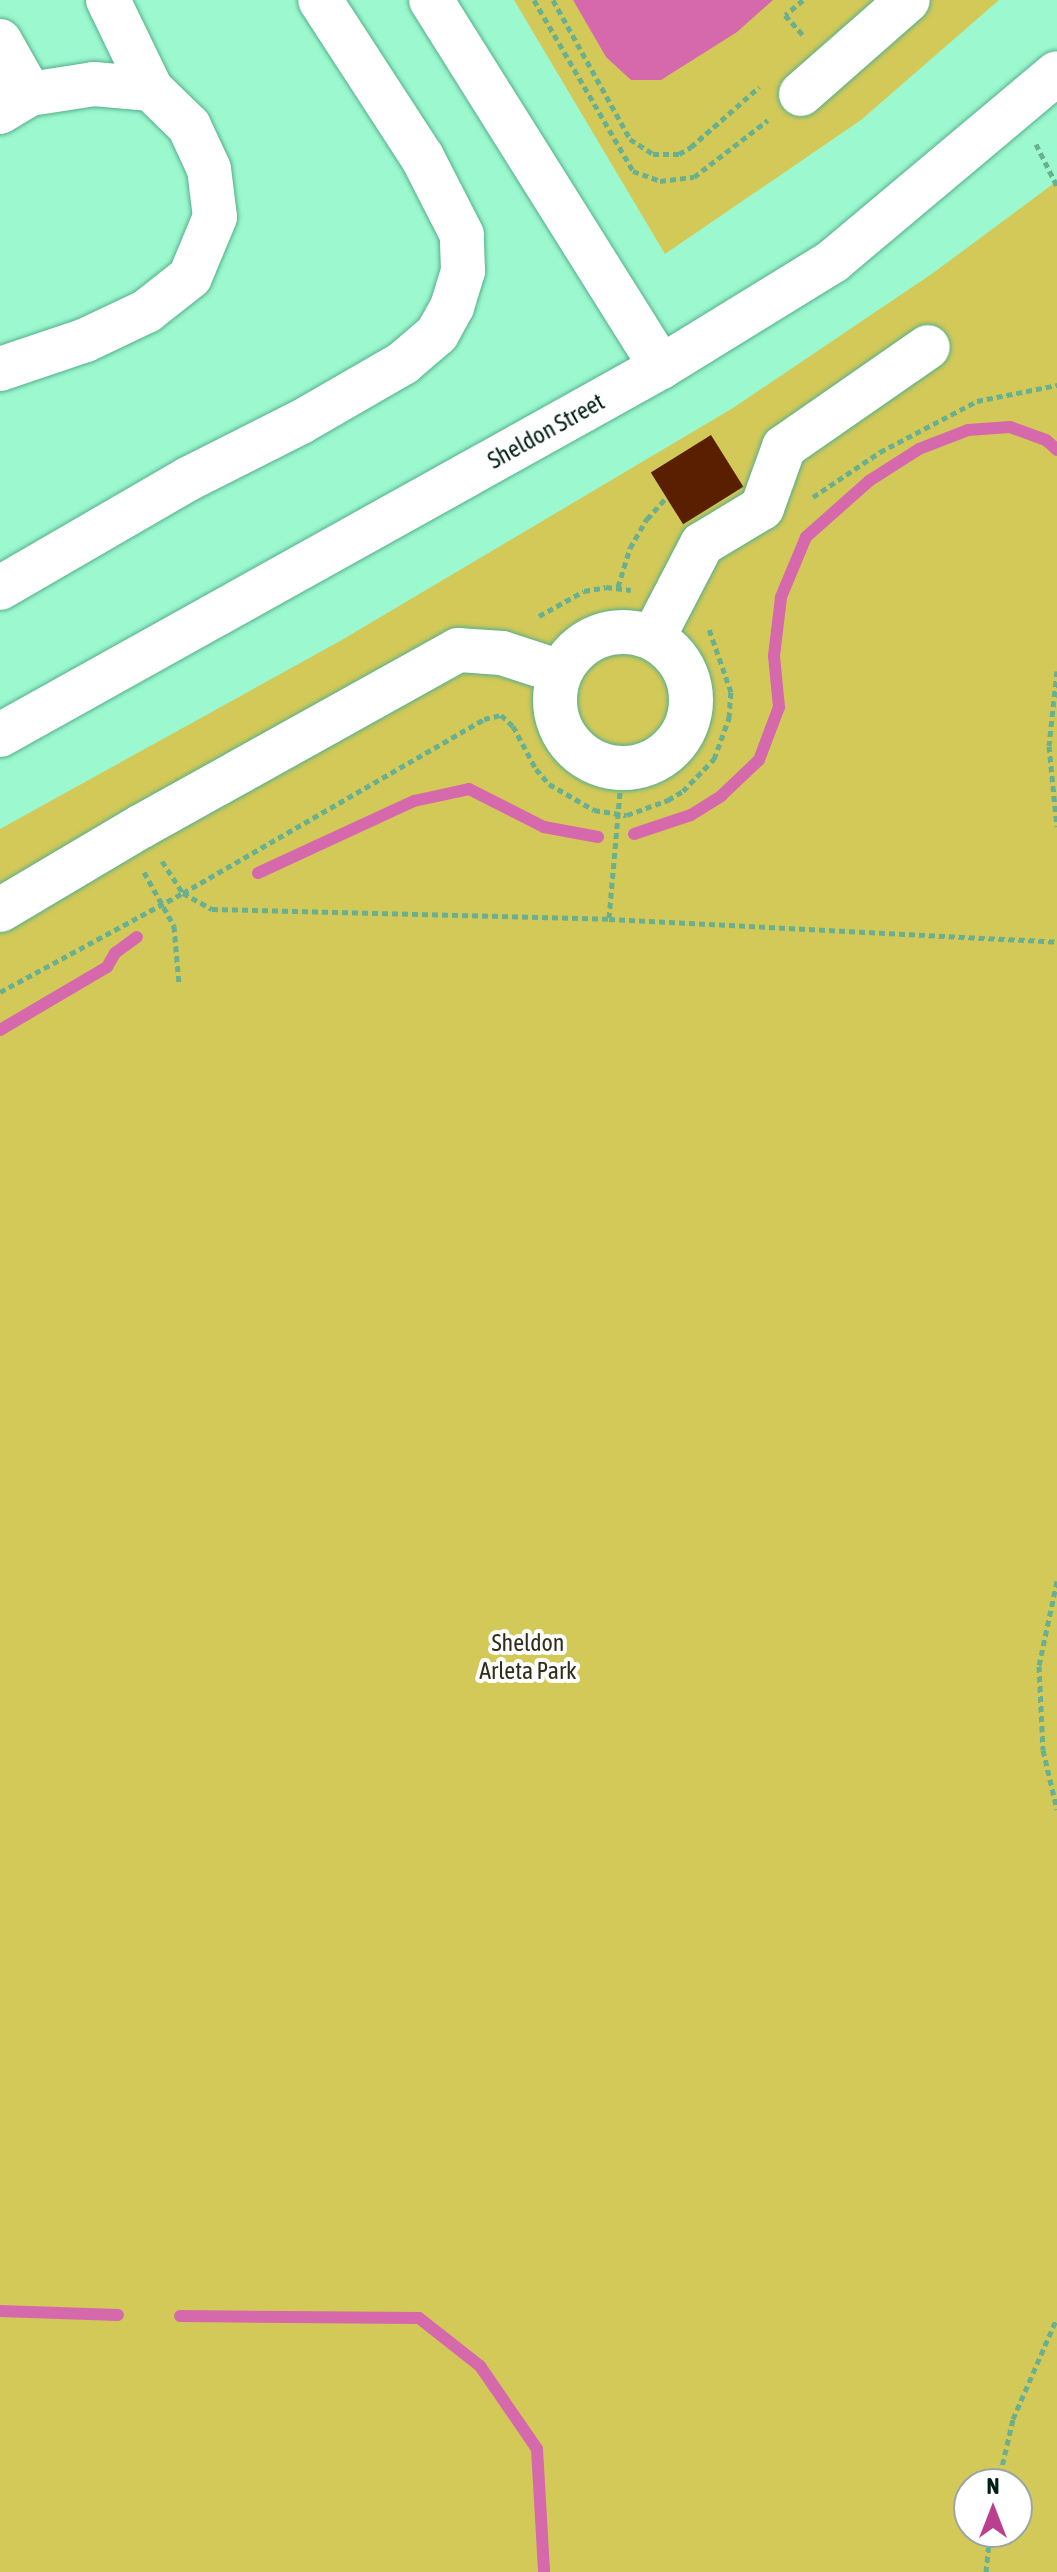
<!DOCTYPE html>
<html>
<head>
<meta charset="utf-8">
<style>
  body { margin:0 }
  #map { position:relative; width:1057px; height:2572px; overflow:hidden; background:#9cf8cf; font-family:"Asap Condensed",sans-serif }
  div>[style] { position:absolute }
  [style*='--x'] { left:calc(var(--x)*1px); top:calc(var(--y)*1px); width:calc(var(--w)*1px); rotate:calc(var(--a)*1deg) }
  .green>* { inset:0; background:#d3c958 }
  .water>* { inset:0; background:#d669ac }
  .stream>* { height:12px; margin:-6px; padding:0 6px; transform-origin:6px; border-radius:6px; background:#d669ac }
  .building>* { inset:0; background:#591f00; transform-origin:0 0 }
  .path>* { height:5px; margin-top:-2.5px; transform-origin:0; background:repeating-linear-gradient(90deg,#69b090 0 6px,transparent 0 10px) }
  .roads { filter:drop-shadow(0 0 2px #54af8a) drop-shadow(0 0 2px #54af8a) }
  .minor>* { height:44px; margin:-22px; padding:0 22px; transform-origin:22px; border-radius:22px; background:#fff }
  .minor>.ring { margin:-22px; padding:0; box-sizing:content-box; background:none; border:44px solid #fff; border-radius:50% }
  .major>* { height:44px; margin:-22px; padding:0 22px; transform-origin:22px; border-radius:22px; background:#fff }
  .highway>* { height:44px; margin:-22px; padding:0 22px; transform-origin:22px; border-radius:22px; background:#fff }
  span { translate:-50% -50%; white-space:nowrap; text-align:center; line-height:1.15; -webkit-text-stroke:8px #fff; paint-order:stroke }
  .street-label { font-size:24px; color:#032014 }
  .park-label { font-size:24px; color:#302e18 }
  .north { position:absolute; left:953px; top:2468px; width:80px; height:80px; box-sizing:border-box; background:#fff; border:2px solid #9aa6a1; border-radius:50%; rotate:0deg; font-size:22px; font-weight:700; line-height:32px; text-align:center; color:#032014 }
  .north::after { content:''; display:block; margin:auto; width:28px; height:36px; background:#ba3f8f; clip-path:polygon(50% 0,100% 100%,50% 72%,0 100%) }
</style>
</head>
<body>
<div id="map">
  <div class="green">
    <i style="clip-path:polygon(514px 0,999px 0,861px 120px,665px 254px)"></i>
    <i style="clip-path:polygon(evenodd,1057px 181px,1057px 2572px,0 2572px,0 829px,340px 641px,733px 408px,933px 273px,1057px 181px,969px 2484px,1017px 2484px,1017px 2532px,969px 2532px,969px 2484px)"></i>
  </div>
  <div class="water">
    <i style="clip-path:polygon(573px 0,773px 0,737px 32px,661px 80px,631px 80px,606px 57px)"></i>
  </div>
  <div class="stream">
    <i style="--x:634;--y:834;--w:60;--a:-18.4"></i>
    <i style="--x:691;--y:815;--w:36;--a:-32"></i>
    <i style="--x:721;--y:796;--w:52;--a:-43.5"></i>
    <i style="--x:759;--y:760;--w:57;--a:-69.3"></i>
    <i style="--x:779;--y:707;--w:51;--a:-95.6"></i>
    <i style="--x:774;--y:656;--w:59;--a:-83.2"></i>
    <i style="--x:781;--y:597;--w:65;--a:-67.4"></i>
    <i style="--x:806;--y:537;--w:84;--a:-41.6"></i>
    <i style="--x:869;--y:481;--w:59;--a:-32.6"></i>
    <i style="--x:919;--y:449;--w:53;--a:-21.2"></i>
    <i style="--x:968;--y:430;--w:42;--a:-4.1"></i>
    <i style="--x:1010;--y:427;--w:38;--a:20"></i>
    <i style="--x:1046;--y:440;--w:15;--a:42"></i>
    <i style="--x:258;--y:873;--w:172;--a:-24.8"></i>
    <i style="--x:414;--y:801;--w:56;--a:-12.3"></i>
    <i style="--x:469;--y:789;--w:84;--a:26.9"></i>
    <i style="--x:544;--y:827;--w:55;--a:10.5"></i>
    <i style="--x:0;--y:1030;--w:124;--a:-30.5"></i>
    <i style="--x:107;--y:967;--w:16;--a:-60"></i>
    <i style="--x:115;--y:953;--w:27;--a:-36"></i>
    <i style="--x:0;--y:2311;--w:118;--a:1.9"></i>
    <i style="--x:180;--y:2316;--w:239;--a:0.5"></i>
    <i style="--x:419;--y:2318;--w:78;--a:38.2"></i>
    <i style="--x:480;--y:2366;--w:101;--a:55.5"></i>
    <i style="--x:537;--y:2449;--w:123;--a:86.7"></i>
  </div>
  <div class="building">
    <i style="left:711px;top:435px;width:61px;height:71px;rotate:58deg"></i>
  </div>
  <div class="path">
    <i style="--x:534;--y:0;--w:198;--a:59.9"></i>
    <i style="--x:633;--y:171;--w:29;--a:20"></i>
    <i style="--x:660;--y:181;--w:34;--a:-7"></i>
    <i style="--x:694;--y:177;--w:93;--a:-37.6"></i>
    <i style="--x:553;--y:0;--w:159;--a:61"></i>
    <i style="--x:630;--y:139;--w:27;--a:33"></i>
    <i style="--x:653;--y:154;--w:26;--a:0"></i>
    <i style="--x:679;--y:154;--w:14;--a:-30"></i>
    <i style="--x:691;--y:147;--w:91;--a:-41.4"></i>
    <i style="--x:803;--y:0;--w:23;--a:140"></i>
    <i style="--x:785;--y:15;--w:28;--a:48"></i>
    <i style="--x:1036;--y:144;--w:47;--a:63.4"></i>
    <i style="--x:813;--y:497;--w:81;--a:-33.9"></i>
    <i style="--x:880;--y:452;--w:110;--a:-27.7"></i>
    <i style="--x:977;--y:401;--w:82;--a:-11.3"></i>
    <i style="--x:618;--y:587;--w:41;--a:-72.9"></i>
    <i style="--x:630;--y:548;--w:34;--a:-60"></i>
    <i style="--x:647;--y:519;--w:28;--a:-48"></i>
    <i style="--x:539;--y:616;--w:51;--a:-29.1"></i>
    <i style="--x:584;--y:591;--w:22;--a:-10"></i>
    <i style="--x:606;--y:587;--w:25;--a:7"></i>
    <i style="--x:1057;--y:671;--w:75;--a:96.1"></i>
    <i style="--x:1049;--y:746;--w:81;--a:84.4"></i>
    <i style="--x:162;--y:861;--w:38;--a:57"></i>
    <i style="--x:183;--y:893;--w:33;--a:29"></i>
    <i style="--x:212;--y:909;--w:397;--a:1.4"></i>
    <i style="--x:609;--y:919;--w:449;--a:2.9"></i>
    <i style="--x:144;--y:872;--w:62;--a:60.9"></i>
    <i style="--x:174;--y:926;--w:58;--a:85.1"></i>
    <i style="--x:609;--y:918;--w:151;--a:-85"></i>
    <i style="--x:0;--y:992;--w:208;--a:-28.4"></i>
    <i style="--x:183;--y:893;--w:348;--a:-30"></i>
    <i style="--x:484;--y:719;--w:17;--a:-13"></i>
    <i style="--x:501;--y:715;--w:16;--a:43"></i>
    <i style="--x:513;--y:726;--w:49;--a:61.9"></i>
    <i style="--x:536;--y:769;--w:20;--a:49"></i>
    <i style="--x:549;--y:784;--w:52;--a:30"></i>
    <i style="--x:594;--y:810;--w:33;--a:9"></i>
    <i style="--x:627;--y:815;--w:44;--a:-20.1"></i>
    <i style="--x:668;--y:800;--w:17;--a:-31"></i>
    <i style="--x:683;--y:791;--w:45;--a:-45.9"></i>
    <i style="--x:714;--y:759;--w:44;--a:-69.9"></i>
    <i style="--x:729;--y:718;--w:26;--a:-86"></i>
    <i style="--x:731;--y:692;--w:67;--a:-109.2"></i>
    <i style="--x:1057;--y:1581;--w:87;--a:102"></i>
    <i style="--x:1039;--y:1666;--w:84;--a:87.3"></i>
    <i style="--x:1043;--y:1750;--w:61;--a:76.7"></i>
    <i style="--x:998;--y:2484;--w:67;--a:-77"></i>
    <i style="--x:1013;--y:2419;--w:110;--a:-66.5"></i>
    <i style="--x:986;--y:2572;--w:40;--a:-84.3"></i>
  </div>
  <div class="roads">
    <div class="minor">
      <i style="--x:108;--y:0;--w:99;--a:64.2"></i>
      <i style="--x:0;--y:41;--w:61;--a:60.5"></i>
      <i style="--x:801;--y:94;--w:142;--a:-41.3"></i>
      <i style="--x:0;--y:112;--w:35;--a:-31"></i>
      <i style="--x:30;--y:94;--w:65;--a:-8.9"></i>
      <i style="--x:94;--y:84;--w:57;--a:5"></i>
      <i style="--x:151;--y:89;--w:53;--a:44.2"></i>
      <i style="--x:189;--y:126;--w:47;--a:65.1"></i>
      <i style="--x:209;--y:169;--w:48;--a:82.9"></i>
      <i style="--x:215;--y:217;--w:65;--a:112.6"></i>
      <i style="--x:190;--y:277;--w:55;--a:141.7"></i>
      <i style="--x:147;--y:311;--w:68;--a:154.6"></i>
      <i style="--x:86;--y:340;--w:91;--a:161.4"></i>
      <i style="--x:0;--y:588;--w:217;--a:-30.1"></i>
      <i style="--x:188;--y:479;--w:127;--a:-26.8"></i>
      <i style="--x:301;--y:422;--w:118;--a:-30"></i>
      <i style="--x:403;--y:363;--w:45;--a:-40.5"></i>
      <i style="--x:437;--y:334;--w:31;--a:-61"></i>
      <i style="--x:452;--y:307;--w:38;--a:-73"></i>
      <i style="--x:463;--y:271;--w:36;--a:-92"></i>
      <i style="--x:462;--y:235;--w:88;--a:-117.1"></i>
      <i style="--x:422;--y:157;--w:187;--a:-123"></i>
      <i class="ring" style="left:555px;top:632px;width:92px;height:92px"></i>
      <i style="--x:653;--y:638;--w:106;--a:-62.5"></i>
      <i style="--x:702;--y:544;--w:70;--a:-31"></i>
      <i style="--x:762;--y:508;--w:65;--a:-70.2"></i>
      <i style="--x:784;--y:447;--w:175;--a:-34.8"></i>
      <i style="--x:0;--y:910;--w:163;--a:-30.7"></i>
      <i style="--x:140;--y:827;--w:364;--a:-29.1"></i>
      <i style="--x:458;--y:650;--w:44;--a:3.9"></i>
      <i style="--x:502;--y:653;--w:61;--a:18.1"></i>
    </div>
    <div class="major">
      <i style="--x:0;--y:735;--w:757;--a:-29.11"></i>
      <i style="--x:661;--y:367;--w:202;--a:-31.6"></i>
      <i style="--x:833;--y:261;--w:292;--a:-40"></i>
    </div>
    <div class="highway">
      <i style="--x:431;--y:0;--w:433;--a:57.9"></i>
    </div>
  </div>
  <div class="street-label">
    <span style="left:546px;top:431px;rotate:-29deg">Sheldon Street</span>
  </div>
  <div class="park-label">
    <span style="left:528px;top:1657px">Sheldon<br>Arleta Park</span>
  </div>
  <div class="north">N</div>
</div>
</body>
</html>
